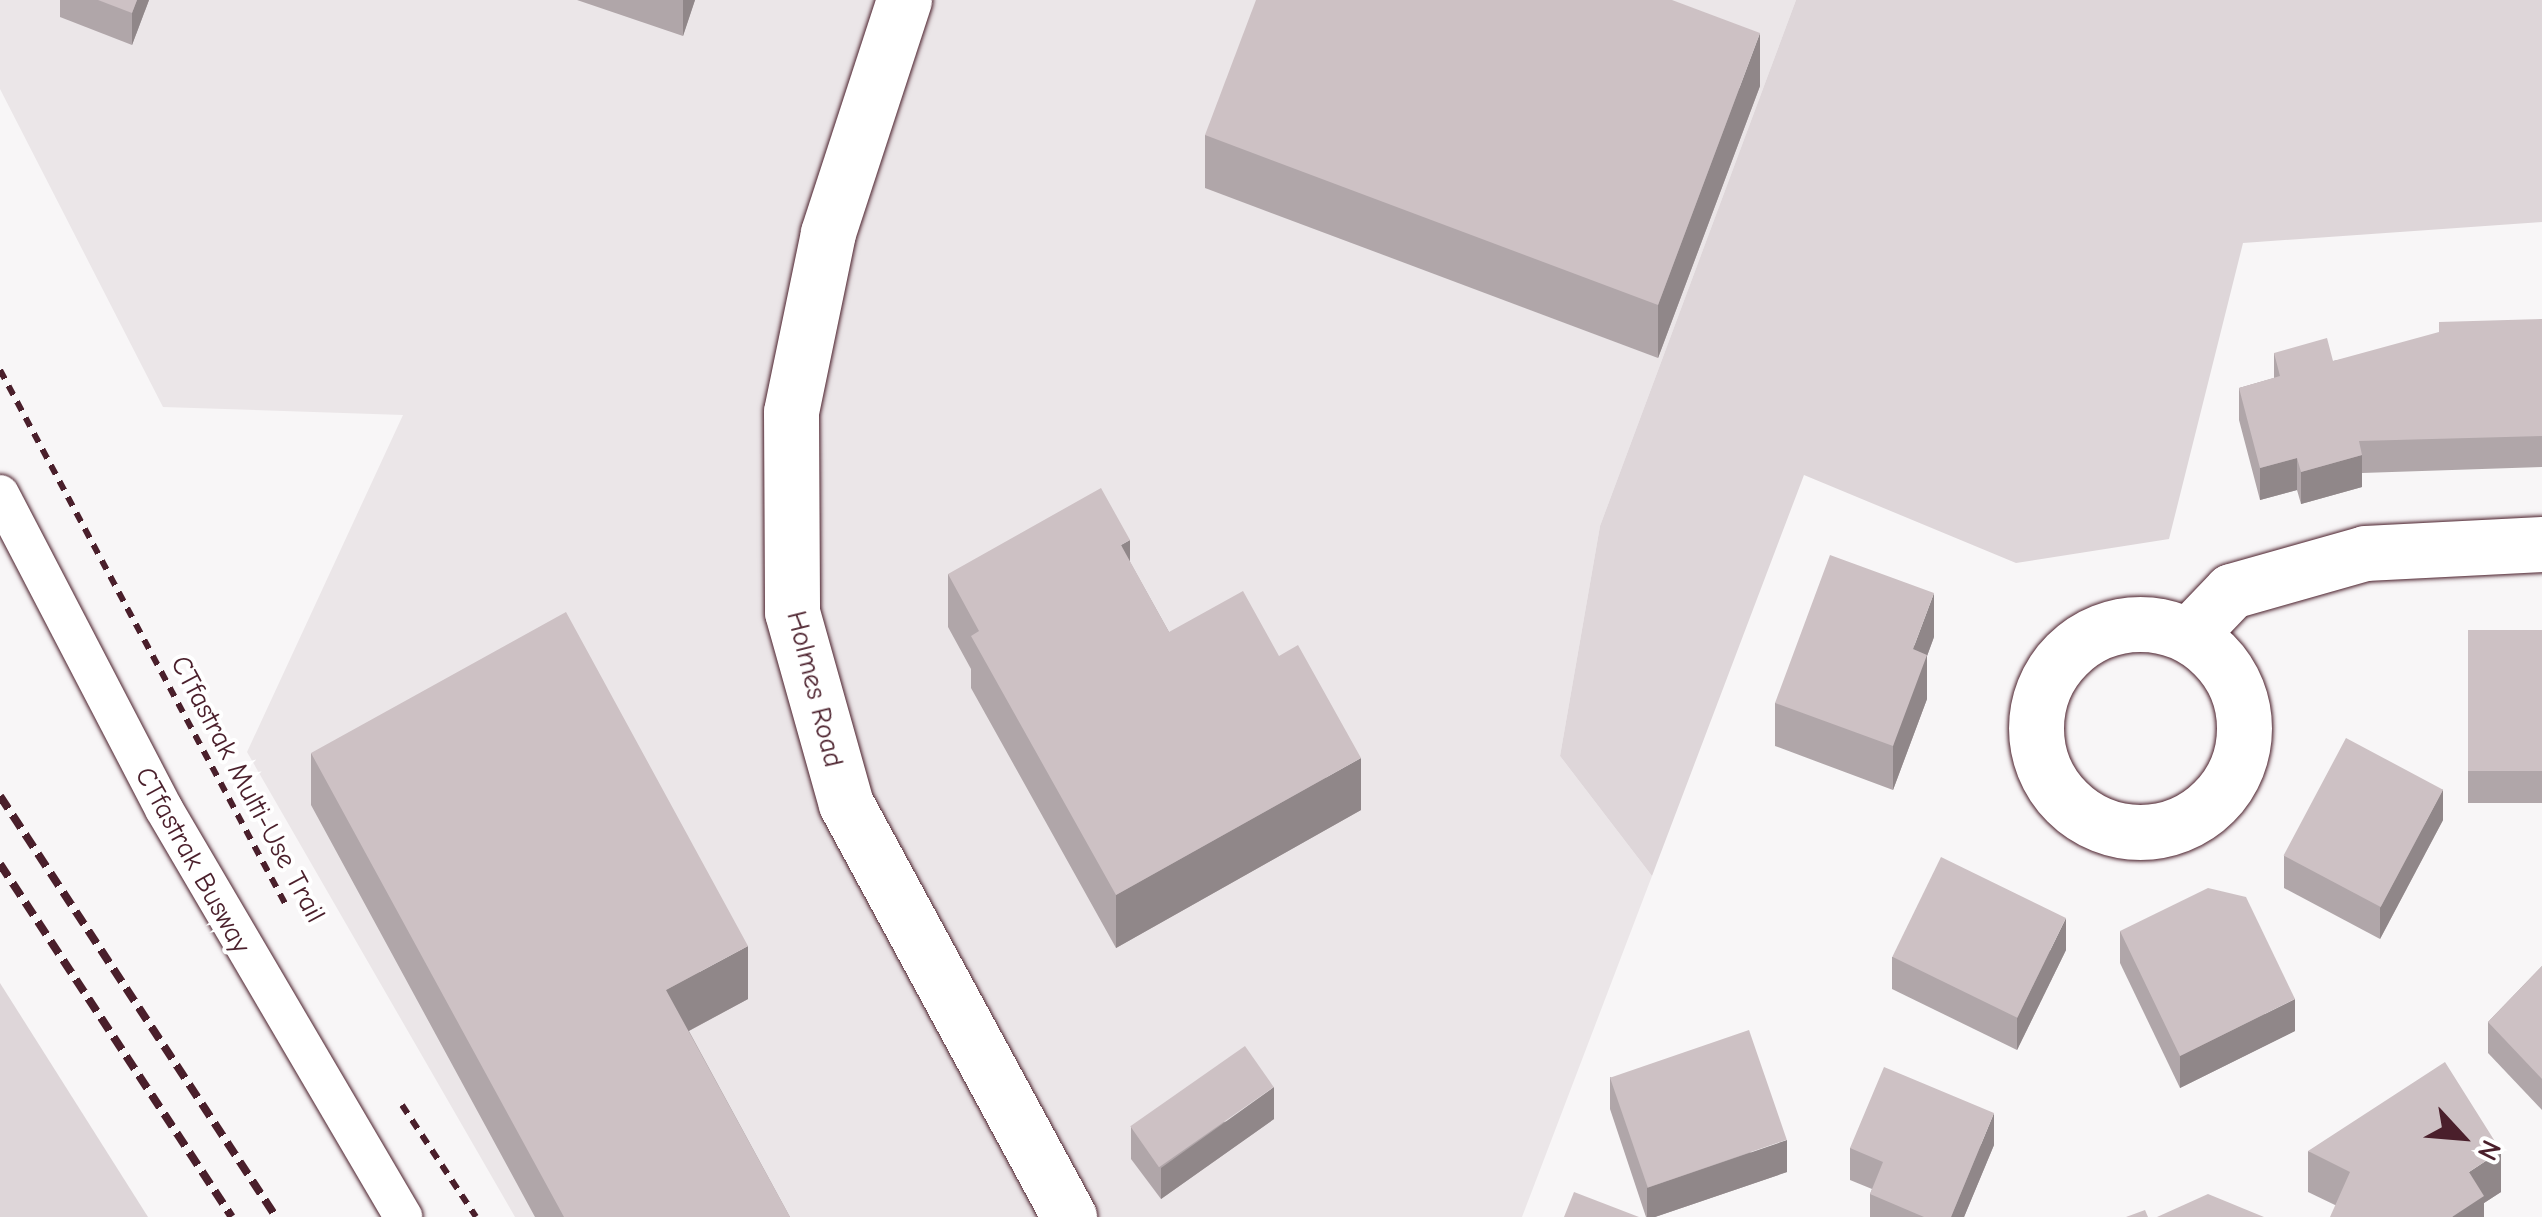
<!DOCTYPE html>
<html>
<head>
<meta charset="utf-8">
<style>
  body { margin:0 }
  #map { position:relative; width:2542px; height:1217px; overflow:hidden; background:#f8f6f7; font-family:"Comic Neue",sans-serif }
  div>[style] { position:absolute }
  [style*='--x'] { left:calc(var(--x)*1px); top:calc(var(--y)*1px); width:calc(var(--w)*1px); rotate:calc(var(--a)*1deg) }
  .built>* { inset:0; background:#ebe6e8 }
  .green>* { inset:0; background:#ded6d9 }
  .path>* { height:6px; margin-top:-3px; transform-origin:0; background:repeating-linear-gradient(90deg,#4a1f2b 0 10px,transparent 0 18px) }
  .roads { filter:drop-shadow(0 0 2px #4a1f2b) drop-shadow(0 0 2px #4a1f2b) }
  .service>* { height:38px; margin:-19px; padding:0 19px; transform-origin:19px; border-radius:19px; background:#fff }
  .minor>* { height:55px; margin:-27.5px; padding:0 27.5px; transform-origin:27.5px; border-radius:27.5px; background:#fff }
  .minor>.ring { margin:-27.5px; padding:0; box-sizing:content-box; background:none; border:55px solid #fff; border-radius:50% }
  .rail>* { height:8px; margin-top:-4px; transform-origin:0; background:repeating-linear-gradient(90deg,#4a1f2b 0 15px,transparent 0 23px) }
  .wall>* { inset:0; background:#b0a6a9; transform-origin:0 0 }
  .shaded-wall>* { inset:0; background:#908789 }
  .building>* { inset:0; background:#cdc1c4; transform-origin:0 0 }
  span { translate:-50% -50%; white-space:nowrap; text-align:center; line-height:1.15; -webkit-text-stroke:8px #fff; paint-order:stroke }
  .street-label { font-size:28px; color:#4a1f2b }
  .north { position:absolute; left:2412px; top:1087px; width:100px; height:100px; -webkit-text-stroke:8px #fff; paint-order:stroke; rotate:116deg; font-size:28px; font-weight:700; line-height:40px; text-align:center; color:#4a1f2b }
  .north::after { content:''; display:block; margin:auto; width:35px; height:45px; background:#4a1f2b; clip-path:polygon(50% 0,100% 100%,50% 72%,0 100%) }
</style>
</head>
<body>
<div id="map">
  <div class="built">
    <i style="clip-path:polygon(0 0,1796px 0,1600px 526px,1560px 756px,1652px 876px,1522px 1217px,515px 1217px,247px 752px,403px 415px,163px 407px,0 89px)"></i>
  </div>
  <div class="green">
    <i style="clip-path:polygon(1796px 0,2542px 0,2542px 222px,2243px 243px,2169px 539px,2016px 563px,1804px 475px,1652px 876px,1560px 756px,1600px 526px)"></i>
    <i style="clip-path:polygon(0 983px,148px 1217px,0 1217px)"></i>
  </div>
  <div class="path">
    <i style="--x:0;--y:370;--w:611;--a:61.88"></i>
    <i style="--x:402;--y:1105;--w:134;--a:56.5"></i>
  </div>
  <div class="roads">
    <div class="service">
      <i style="--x:0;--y:494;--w:355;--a:62.5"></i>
      <i style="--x:164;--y:809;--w:473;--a:59.6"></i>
    </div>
    <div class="minor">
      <i style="--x:904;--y:0;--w:245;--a:108.1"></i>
      <i style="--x:828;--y:233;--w:183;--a:101.7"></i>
      <i style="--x:791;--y:412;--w:200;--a:89.7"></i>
      <i style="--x:792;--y:612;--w:199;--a:74.3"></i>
      <i style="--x:846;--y:804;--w:469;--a:61.6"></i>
      <i class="ring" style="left:2036px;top:624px;width:153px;height:153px"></i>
      <i style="--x:2189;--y:635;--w:61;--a:-46.3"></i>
      <i style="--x:2231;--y:591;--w:139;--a:-15.8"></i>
      <i style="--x:2365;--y:553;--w:177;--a:-2.9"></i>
    </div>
  </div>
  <div class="rail">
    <i style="--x:0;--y:796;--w:503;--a:56.75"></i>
    <i style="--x:0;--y:864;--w:422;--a:56.7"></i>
  </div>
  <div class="wall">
    <i style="clip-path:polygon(60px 0,149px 0,132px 45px,60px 17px)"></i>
    <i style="clip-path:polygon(577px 0,695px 0,683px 36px)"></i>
    <i style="clip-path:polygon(1760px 86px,1658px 358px,1205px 188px,1205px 135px)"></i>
    <i style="clip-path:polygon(2542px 319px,2542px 467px,2362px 473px,2362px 487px,2301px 504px,2297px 490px,2260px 500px,2239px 420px,2239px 388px,2274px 378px,2274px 353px,2333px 361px)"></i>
    <i style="clip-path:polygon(1130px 562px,1169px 632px,1361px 810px,1116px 948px,971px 688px,971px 669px,948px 627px,948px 574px)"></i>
    <i style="left:2468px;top:630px;width:74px;height:173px"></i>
    <i style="clip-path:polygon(1934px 637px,1927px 656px,1927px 699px,1893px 790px,1775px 746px,1775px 703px)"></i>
    <i style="clip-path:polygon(311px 753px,748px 999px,689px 1031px,790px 1217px,535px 1217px,311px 805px)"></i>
    <i style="clip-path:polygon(2443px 820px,2380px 939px,2284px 888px,2284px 856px)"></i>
    <i style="clip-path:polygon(2120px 931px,2295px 1031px,2180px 1088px,2120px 963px)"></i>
    <i style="clip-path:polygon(2066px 950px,2017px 1050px,1892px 989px,1892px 957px)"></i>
    <i style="clip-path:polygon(2542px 966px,2542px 1110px,2488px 1053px,2488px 1022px)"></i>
    <i style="clip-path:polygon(1610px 1077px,1787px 1172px,1655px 1217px,1646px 1217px,1610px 1109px)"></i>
    <i style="clip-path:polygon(1274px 1119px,1161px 1199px,1131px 1159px,1131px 1127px)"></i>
    <i style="clip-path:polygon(1994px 1145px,1964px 1217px,1870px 1217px,1870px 1194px,1872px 1189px,1850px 1180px,1850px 1148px)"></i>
    <i style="clip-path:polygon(2308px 1151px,2501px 1192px,2484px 1203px,2484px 1217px,2335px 1205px,2308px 1192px)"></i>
  </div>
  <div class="shaded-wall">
    <i style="clip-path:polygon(137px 0,149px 0,132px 45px,132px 13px)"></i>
    <i style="clip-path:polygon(683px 0,695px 0,683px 36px)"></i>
    <i style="clip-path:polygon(1760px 33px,1760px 86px,1658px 358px,1658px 305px)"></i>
    <i style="clip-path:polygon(2362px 455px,2362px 487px,2301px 504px,2301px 472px)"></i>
    <i style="clip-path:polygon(2297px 458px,2297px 490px,2260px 500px,2260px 468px)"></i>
    <i style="clip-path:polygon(1130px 540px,1130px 593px,1121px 545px)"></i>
    <i style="clip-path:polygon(1934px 593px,1934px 637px,1927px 656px,1927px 699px,1893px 790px,1893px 746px,1913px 649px)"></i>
    <i style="clip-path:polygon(1361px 758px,1361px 810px,1116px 948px,1116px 895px)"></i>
    <i style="clip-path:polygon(2443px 789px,2443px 820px,2380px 939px,2380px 908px)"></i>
    <i style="clip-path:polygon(2066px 918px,2066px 950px,2017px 1050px,2017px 1018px)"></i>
    <i style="clip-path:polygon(748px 946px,748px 999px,666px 1043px,666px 990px)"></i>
    <i style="clip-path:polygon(2295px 999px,2295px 1031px,2180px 1088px,2180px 1056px)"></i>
    <i style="clip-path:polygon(1274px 1087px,1274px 1119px,1161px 1199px,1161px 1168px)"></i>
    <i style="clip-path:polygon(1994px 1113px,1994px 1145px,1964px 1217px,1951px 1217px)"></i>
    <i style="clip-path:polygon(1787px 1140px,1787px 1172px,1655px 1217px,1647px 1217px,1647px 1188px)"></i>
    <i style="clip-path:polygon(2501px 1151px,2501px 1192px,2484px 1203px,2484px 1217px,2452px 1217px,2469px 1172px)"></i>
  </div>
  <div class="building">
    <i style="clip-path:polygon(98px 0,137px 0,132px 13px)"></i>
    <i style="clip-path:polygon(1256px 0,1672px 0,1760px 33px,1658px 305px,1205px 135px)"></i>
    <i style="clip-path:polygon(2542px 319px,2542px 436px,2359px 441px,2362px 455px,2301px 472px,2297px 458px,2260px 468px,2239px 388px,2280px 376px,2274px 353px,2327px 338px,2333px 361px,2439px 332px,2439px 322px)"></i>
    <i style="clip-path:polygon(1101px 488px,1130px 540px,1121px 545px,1169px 632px,1243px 591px,1279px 656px,1298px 645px,1361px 758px,1116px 895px,971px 636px,979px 631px,948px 574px)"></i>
    <i style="clip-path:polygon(1830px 555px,1934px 593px,1913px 649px,1927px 655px,1893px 746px,1775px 703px)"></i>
    <i style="clip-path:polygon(566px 612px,748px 946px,666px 990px,790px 1217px,564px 1217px,311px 753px)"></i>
    <i style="left:2468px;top:630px;width:74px;height:141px"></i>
    <i style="left:2346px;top:738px;width:110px;height:133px;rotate:28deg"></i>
    <i style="left:1941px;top:857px;width:139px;height:111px;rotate:26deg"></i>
    <i style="clip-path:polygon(2208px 888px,2246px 897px,2295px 999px,2180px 1056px,2120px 931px)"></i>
    <i style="clip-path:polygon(2542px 966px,2542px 1079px,2488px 1022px)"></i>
    <i style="left:1749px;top:1030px;width:116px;height:147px;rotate:71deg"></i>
    <i style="left:1245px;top:1046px;width:50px;height:140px;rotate:55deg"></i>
    <i style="clip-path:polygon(2445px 1062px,2501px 1151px,2469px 1172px,2484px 1196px,2452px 1217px,2330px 1217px,2350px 1172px,2308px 1151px)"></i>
    <i style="clip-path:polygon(1884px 1067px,1994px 1113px,1951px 1217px,1924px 1217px,1870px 1194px,1883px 1162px,1850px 1148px)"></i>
    <i style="clip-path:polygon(1574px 1192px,1639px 1217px,1564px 1217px)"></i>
    <i style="clip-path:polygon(2208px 1194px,2264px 1217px,2157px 1217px)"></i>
    <i style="clip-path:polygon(2145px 1210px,2148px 1217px,2126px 1217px)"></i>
  </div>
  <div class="street-label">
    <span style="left:815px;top:689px;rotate:76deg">Holmes Road</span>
    <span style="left:248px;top:789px;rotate:62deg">CTfastrak Multi-Use Trail</span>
    <span style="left:193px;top:860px;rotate:61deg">CTfastrak Busway</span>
  </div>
  <div class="north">N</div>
</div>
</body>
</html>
